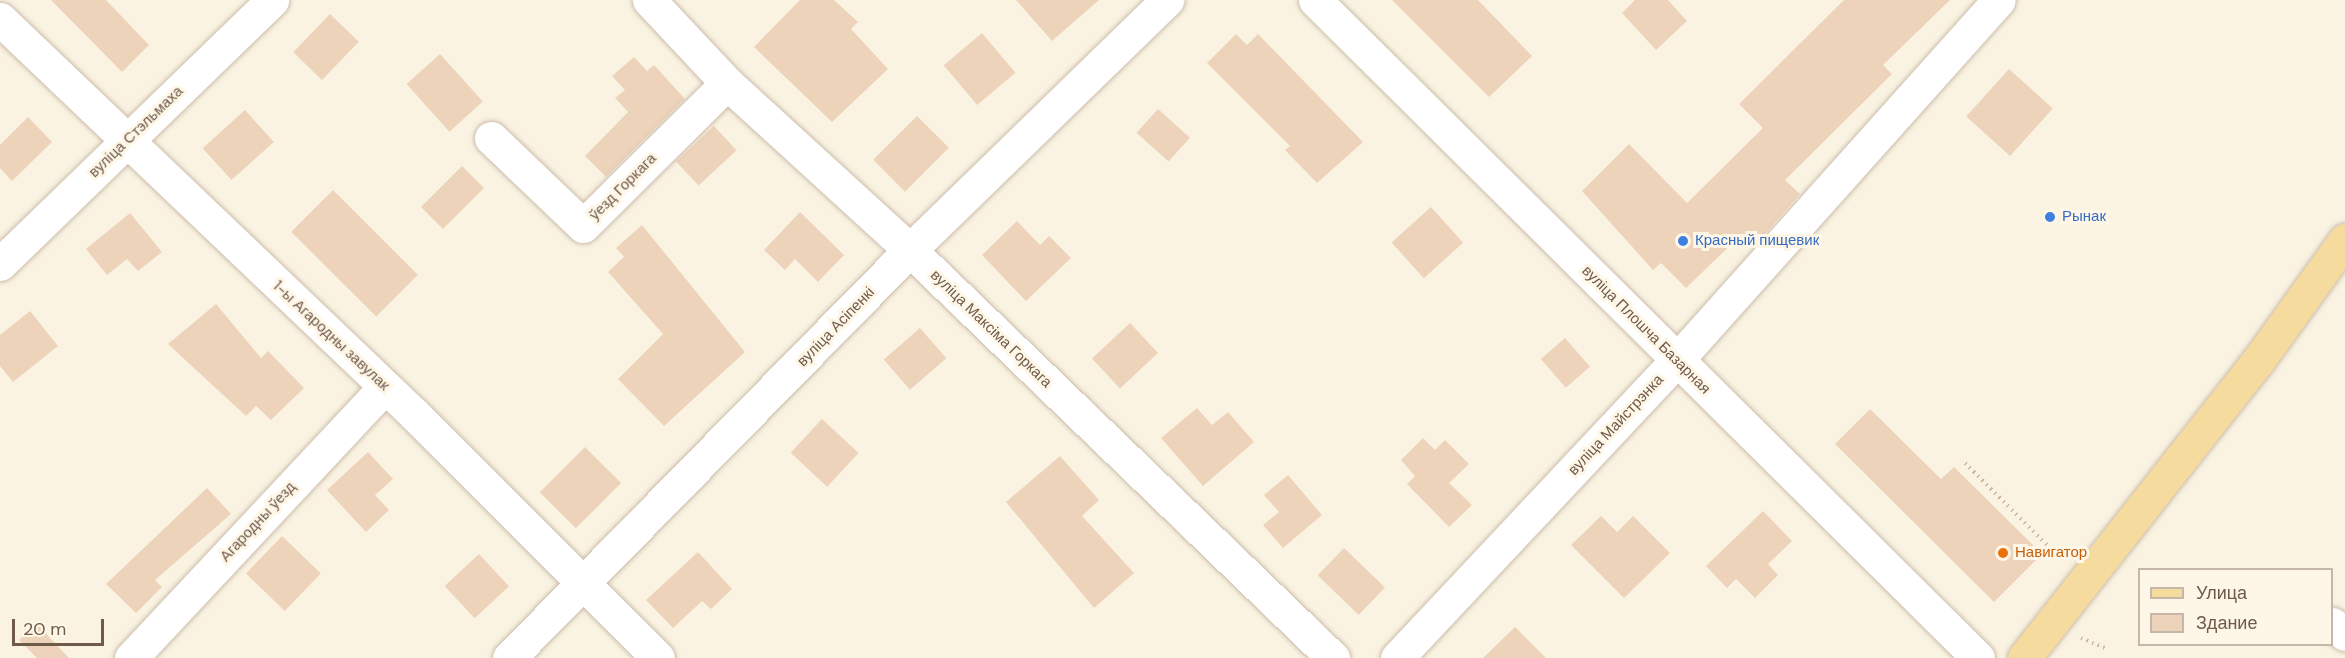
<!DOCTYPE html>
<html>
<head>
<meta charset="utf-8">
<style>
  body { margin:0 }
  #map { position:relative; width:2345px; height:658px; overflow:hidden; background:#faf3e2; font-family:"DM Sans",sans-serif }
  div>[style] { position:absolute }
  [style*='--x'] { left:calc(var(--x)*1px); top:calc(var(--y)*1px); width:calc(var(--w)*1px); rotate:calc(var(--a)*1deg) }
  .building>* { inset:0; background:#eed3bb; transform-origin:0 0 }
  .path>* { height:4px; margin-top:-2px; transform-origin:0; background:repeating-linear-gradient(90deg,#d2b79f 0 1.5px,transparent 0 6px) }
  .roads { filter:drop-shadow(0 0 2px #cdbdac) drop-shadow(0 0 2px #cdbdac) }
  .minor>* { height:33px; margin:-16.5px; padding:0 16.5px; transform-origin:16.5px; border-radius:16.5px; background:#fff }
  .major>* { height:33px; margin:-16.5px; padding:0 16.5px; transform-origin:16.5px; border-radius:16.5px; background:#f6db9e }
  .dots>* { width:16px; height:16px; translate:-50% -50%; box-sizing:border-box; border:3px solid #fef7e8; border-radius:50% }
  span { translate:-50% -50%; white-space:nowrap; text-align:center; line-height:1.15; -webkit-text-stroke:6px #fef7e8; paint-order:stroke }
  .street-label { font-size:15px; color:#705a4a }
  .shop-label { font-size:15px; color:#366cbe }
  .left { translate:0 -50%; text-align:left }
  .food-label { font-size:15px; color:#c56008 }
  .legend { position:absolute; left:2138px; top:568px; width:195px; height:78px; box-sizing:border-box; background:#fef7e8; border:2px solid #c5b8a9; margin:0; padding:8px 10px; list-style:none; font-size:18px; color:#705a4a }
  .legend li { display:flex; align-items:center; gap:12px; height:30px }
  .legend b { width:30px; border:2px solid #c5b8a9 }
  .scale { position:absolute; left:12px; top:619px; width:92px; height:27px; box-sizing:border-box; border:3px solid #705a4a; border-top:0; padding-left:8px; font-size:18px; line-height:21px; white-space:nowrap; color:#705a4a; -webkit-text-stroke:4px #fef7e8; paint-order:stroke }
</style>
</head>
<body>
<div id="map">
  <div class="building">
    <i style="clip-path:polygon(51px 0,106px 0,149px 45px,122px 72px)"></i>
    <i style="clip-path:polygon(800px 0,834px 0,858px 22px,851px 29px,888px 69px,832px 122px,754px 47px)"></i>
    <i style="clip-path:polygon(1016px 0,1099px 0,1052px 41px)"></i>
    <i style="clip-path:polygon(1392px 0,1478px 0,1532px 56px,1489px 97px)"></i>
    <i style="clip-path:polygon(1635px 0,1668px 0,1687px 21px,1656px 50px,1622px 13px)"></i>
    <i style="clip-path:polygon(1844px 0,1950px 0,1883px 65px,1892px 74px,1785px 180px,1800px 194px,1754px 246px,1742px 234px,1686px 288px,1661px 263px,1653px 270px,1582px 191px,1629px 144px,1687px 203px,1763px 128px,1739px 104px)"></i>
    <i style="left:330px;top:14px;width:40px;height:53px;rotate:44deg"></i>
    <i style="left:982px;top:33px;width:52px;height:50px;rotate:50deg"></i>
    <i style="clip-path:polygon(1236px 34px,1247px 45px,1258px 34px,1363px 142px,1317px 183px,1285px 150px,1290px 146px,1207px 63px)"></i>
    <i style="left:440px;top:54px;width:64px;height:45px;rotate:48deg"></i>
    <i style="clip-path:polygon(634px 57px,647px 71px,654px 65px,685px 99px,606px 177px,585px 156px,628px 112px,615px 98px,625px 90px,612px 76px)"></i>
    <i style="left:2009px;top:69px;width:59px;height:64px;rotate:42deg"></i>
    <i style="left:1158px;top:109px;width:43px;height:32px;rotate:42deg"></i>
    <i style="left:245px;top:110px;width:43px;height:57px;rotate:48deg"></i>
    <i style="left:917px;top:116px;width:45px;height:62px;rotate:45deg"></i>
    <i style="clip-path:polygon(28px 117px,52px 142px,12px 181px,0 168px,0 145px)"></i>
    <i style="left:714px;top:126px;width:33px;height:52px;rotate:47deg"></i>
    <i style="left:462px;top:166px;width:31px;height:58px;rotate:45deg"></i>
    <i style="left:333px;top:190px;width:120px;height:59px;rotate:45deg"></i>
    <i style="left:1431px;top:207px;width:48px;height:53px;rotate:48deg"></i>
    <i style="clip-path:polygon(800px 212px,844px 255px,818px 282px,795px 259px,785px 270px,764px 250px)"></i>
    <i style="clip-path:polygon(130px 213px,162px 252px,138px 271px,127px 259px,107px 275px,86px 249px)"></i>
    <i style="clip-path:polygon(1017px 221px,1040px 245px,1049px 236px,1071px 258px,1026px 301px,982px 255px)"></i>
    <i style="clip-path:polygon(642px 225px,745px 352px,664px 426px,618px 379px,663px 334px,608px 272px,624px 257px,616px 248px)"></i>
    <i style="clip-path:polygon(216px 304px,261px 358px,268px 351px,304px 388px,271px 420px,256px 406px,246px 416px,168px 344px)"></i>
    <i style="clip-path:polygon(30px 311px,58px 346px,13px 382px,0 366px,0 335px)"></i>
    <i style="left:1130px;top:323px;width:41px;height:52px;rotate:47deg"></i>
    <i style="left:920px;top:328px;width:40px;height:48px;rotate:49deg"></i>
    <i style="left:1565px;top:338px;width:38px;height:32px;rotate:49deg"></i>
    <i style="clip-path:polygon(1197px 408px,1212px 425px,1228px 412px,1254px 442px,1203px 486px,1161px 438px)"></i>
    <i style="clip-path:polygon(1870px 409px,1941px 479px,1954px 467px,2042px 554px,1994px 602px,1835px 444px)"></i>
    <i style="left:822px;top:419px;width:50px;height:46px;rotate:43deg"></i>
    <i style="clip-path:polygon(1423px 438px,1435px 450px,1445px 440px,1469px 464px,1449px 483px,1472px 505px,1449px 527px,1407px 484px,1415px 476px,1401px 460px)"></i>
    <i style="left:585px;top:447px;width:51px;height:64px;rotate:45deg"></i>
    <i style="clip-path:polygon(368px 452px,393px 479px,375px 495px,389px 510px,366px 532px,327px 490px)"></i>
    <i style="clip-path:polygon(1060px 456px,1099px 500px,1082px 516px,1134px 573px,1094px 608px,1006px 502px)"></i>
    <i style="clip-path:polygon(1288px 475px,1322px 515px,1283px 548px,1263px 525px,1279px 512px,1264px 495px)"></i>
    <i style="clip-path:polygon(207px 488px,231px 514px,155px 580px,162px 587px,136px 613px,106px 584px)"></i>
    <i style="clip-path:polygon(1763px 511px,1792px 541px,1768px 564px,1778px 575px,1755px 598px,1736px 579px,1727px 588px,1706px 566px)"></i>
    <i style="clip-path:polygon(1601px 516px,1617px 532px,1633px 516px,1670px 553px,1624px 598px,1571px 545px)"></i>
    <i style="left:282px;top:536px;width:54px;height:52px;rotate:44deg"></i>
    <i style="left:1344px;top:548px;width:57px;height:38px;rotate:44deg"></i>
    <i style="clip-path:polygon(698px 552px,732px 589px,711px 609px,702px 601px,673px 628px,646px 600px)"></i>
    <i style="left:479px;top:554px;width:44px;height:47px;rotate:47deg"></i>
    <i style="clip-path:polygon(36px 623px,69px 658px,37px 658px,19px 640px)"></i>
    <i style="clip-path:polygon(1515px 627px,1546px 658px,1483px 658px)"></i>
  </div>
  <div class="path">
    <i style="--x:1965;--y:463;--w:136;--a:45"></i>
    <i style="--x:2081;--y:638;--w:28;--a:23"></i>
  </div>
  <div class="roads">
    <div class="minor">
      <i style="--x:649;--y:0;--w:114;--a:46.8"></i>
      <i style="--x:727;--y:83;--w:248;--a:42.4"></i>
      <i style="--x:910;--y:250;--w:588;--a:43.97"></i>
      <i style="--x:1315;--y:0;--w:934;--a:44.78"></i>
      <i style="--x:0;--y:19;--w:572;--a:43.65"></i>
      <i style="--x:414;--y:414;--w:345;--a:45"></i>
      <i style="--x:491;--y:138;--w:127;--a:43.7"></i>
      <i style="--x:583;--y:226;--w:203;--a:-44.8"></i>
      <i style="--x:0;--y:264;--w:379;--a:-44.1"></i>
      <i style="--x:2332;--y:624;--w:16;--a:38"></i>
      <i style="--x:131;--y:658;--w:371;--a:-46.9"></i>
      <i style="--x:509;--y:658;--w:572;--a:-45.5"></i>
      <i style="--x:910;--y:250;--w:359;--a:-44.2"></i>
      <i style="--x:1397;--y:658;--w:407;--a:-46.8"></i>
      <i style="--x:1676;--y:361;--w:484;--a:-48.2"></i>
    </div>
    <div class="major">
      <i style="--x:2024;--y:658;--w:378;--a:-51.8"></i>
      <i style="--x:2258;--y:361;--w:149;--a:-54.3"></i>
    </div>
  </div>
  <div class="dots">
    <i style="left:2050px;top:217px;background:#3f7fe0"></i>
    <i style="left:1683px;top:241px;background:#3f7fe0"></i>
    <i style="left:2003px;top:553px;background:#e8710a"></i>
  </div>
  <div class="street-label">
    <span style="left:136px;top:132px;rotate:-44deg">вуліца Стэльмаха</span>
    <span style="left:623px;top:187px;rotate:-45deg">ўезд Горкага</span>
    <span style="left:836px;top:327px;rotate:-46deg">вуліца Асіпенкі</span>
    <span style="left:991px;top:329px;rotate:44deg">вуліца Максіма Горкага</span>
    <span style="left:1646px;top:330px;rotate:45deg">вуліца Плошча Базарная</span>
    <span style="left:331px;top:336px;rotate:43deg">1-ы Агародны завулак</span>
    <span style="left:1616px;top:425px;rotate:-47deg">вуліца Майстрэнка</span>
    <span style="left:258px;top:522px;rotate:-47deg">Агародны ўезд</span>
  </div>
  <div class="shop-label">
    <span class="left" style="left:2062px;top:217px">Рынак</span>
    <span class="left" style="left:1695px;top:241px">Красный пищевик</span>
  </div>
  <div class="food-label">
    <span class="left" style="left:2015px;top:553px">Навигатор</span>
  </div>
  <ul class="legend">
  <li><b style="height:8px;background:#f6db9e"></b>Улица</li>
  <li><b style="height:16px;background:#eed3bb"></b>Здание</li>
  </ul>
  <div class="scale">20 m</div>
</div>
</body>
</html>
